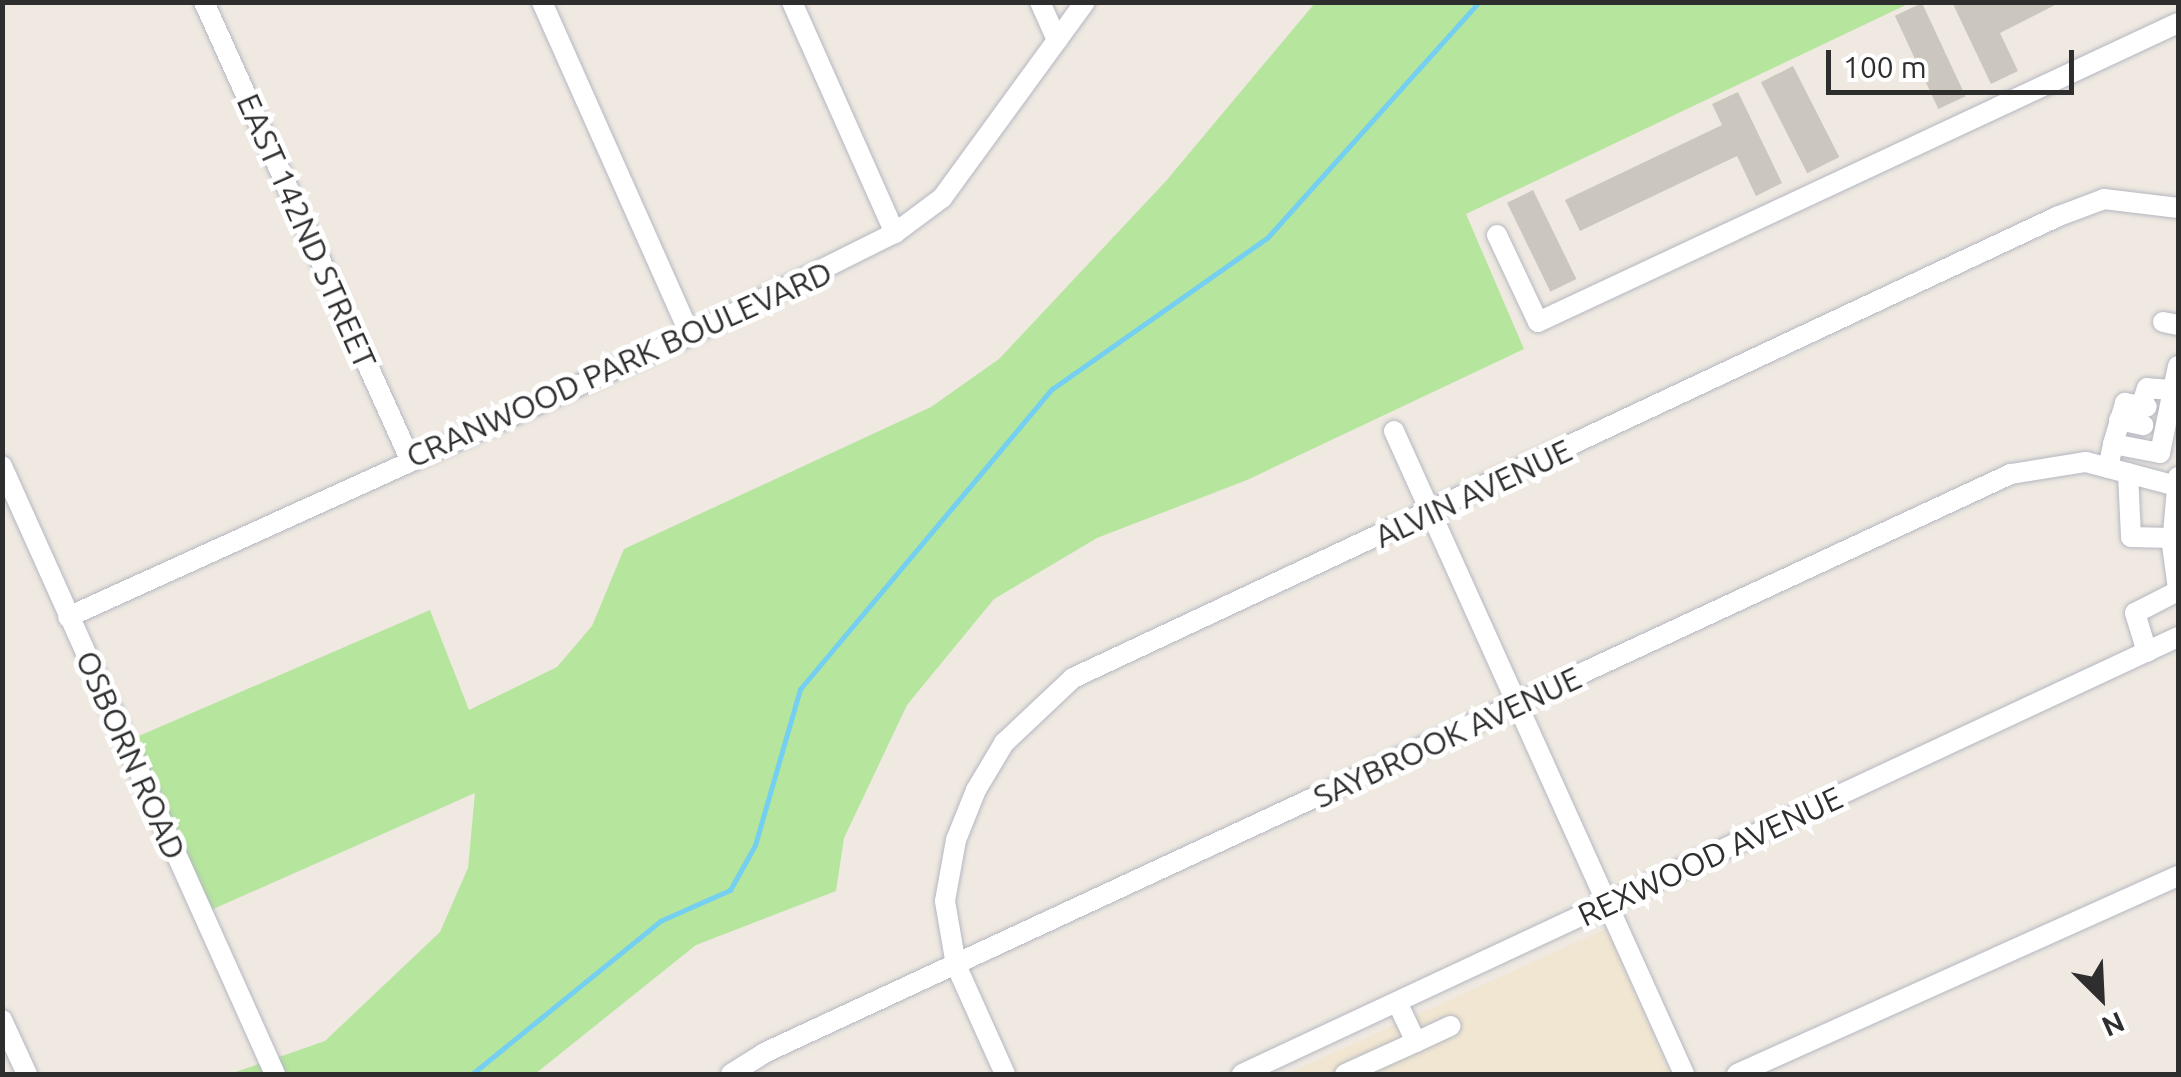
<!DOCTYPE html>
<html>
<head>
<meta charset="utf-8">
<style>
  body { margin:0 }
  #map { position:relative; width:2181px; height:1077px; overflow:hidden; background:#efe9e1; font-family:Ubuntu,sans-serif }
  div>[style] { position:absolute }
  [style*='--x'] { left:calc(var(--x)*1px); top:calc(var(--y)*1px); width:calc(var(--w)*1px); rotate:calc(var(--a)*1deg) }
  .education>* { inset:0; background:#f0e6d1 }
  .green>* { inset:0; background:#b6e59e }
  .stream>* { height:5px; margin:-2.5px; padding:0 2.5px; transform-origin:2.5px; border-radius:2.5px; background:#75cff0 }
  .building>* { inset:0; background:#cbc7bf; transform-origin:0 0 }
  .roads { filter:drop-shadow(0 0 2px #b4b7c1) drop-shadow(0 0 2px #b4b7c1) }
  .minor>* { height:20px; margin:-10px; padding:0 10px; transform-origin:10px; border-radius:10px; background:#fff }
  span { translate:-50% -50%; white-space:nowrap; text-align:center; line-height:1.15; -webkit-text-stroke:10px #fff; paint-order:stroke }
  .street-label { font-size:32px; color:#2e2e2e }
  .frame { position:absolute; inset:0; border:5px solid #2e2e2e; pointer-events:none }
  .north { position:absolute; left:2051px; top:947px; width:100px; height:100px; -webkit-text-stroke:8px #fff; paint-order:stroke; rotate:156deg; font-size:28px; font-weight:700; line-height:40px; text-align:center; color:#2e2e2e }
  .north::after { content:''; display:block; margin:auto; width:35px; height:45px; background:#2e2e2e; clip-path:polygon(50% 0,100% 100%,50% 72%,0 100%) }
  .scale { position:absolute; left:1826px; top:50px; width:248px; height:45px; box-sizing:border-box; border:5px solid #2e2e2e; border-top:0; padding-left:12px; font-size:30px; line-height:35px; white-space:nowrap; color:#2e2e2e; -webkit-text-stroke:8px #fff; paint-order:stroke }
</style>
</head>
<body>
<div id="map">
  <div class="education">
    <i style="clip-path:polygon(1606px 929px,1670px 1074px,1287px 1074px)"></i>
  </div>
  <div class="green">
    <i style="clip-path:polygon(1315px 3px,1910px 3px,1466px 214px,1524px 349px,1247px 480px,1097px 538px,994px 599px,907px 705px,844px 838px,836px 891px,696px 945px,535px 1074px,230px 1074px,325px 1041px,440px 932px,468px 868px,475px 793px,202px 914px,125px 742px,430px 610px,469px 710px,557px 667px,592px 626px,624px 549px,931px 407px,999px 359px,1166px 181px)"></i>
  </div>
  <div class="stream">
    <i style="--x:472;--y:1074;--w:242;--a:-39.1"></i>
    <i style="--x:660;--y:921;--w:77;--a:-23.9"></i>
    <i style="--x:730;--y:890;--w:51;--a:-60.9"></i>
    <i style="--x:755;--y:845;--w:162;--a:-73.9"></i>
    <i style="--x:800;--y:689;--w:392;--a:-50"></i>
    <i style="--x:1052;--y:389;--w:263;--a:-35.1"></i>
    <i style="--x:1267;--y:238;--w:317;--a:-48.1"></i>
  </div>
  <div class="building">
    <i style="clip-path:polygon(1952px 2px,2061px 2px,2000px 33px,2018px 71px,1991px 84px)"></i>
    <i style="left:1922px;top:3px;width:103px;height:30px;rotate:65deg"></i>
    <i style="left:1793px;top:66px;width:102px;height:36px;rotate:63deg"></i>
    <i style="clip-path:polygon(1738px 92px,1782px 183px,1756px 196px,1737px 156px,1580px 231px,1565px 200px,1722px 125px,1712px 104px)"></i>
    <i style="left:1533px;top:190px;width:99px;height:29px;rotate:64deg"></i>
  </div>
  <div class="roads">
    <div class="minor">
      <i style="--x:204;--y:2;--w:501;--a:65.74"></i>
      <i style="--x:542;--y:2;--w:364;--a:66"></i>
      <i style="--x:792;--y:2;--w:253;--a:66"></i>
      <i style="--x:1040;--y:2;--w:42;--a:65.9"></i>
      <i style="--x:1497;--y:235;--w:96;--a:64.8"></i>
      <i style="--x:1538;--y:322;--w:706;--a:-25.04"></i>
      <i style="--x:2163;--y:322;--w:15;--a:11"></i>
      <i style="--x:2178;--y:366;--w:25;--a:102"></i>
      <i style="--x:2173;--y:390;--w:5;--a:22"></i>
      <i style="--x:2119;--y:420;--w:25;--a:12"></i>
      <i style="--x:1394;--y:431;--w:705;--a:65.72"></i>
      <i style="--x:2113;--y:444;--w:43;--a:-73.7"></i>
      <i style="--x:2125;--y:403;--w:22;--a:10"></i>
      <i style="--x:2;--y:466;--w:666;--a:65.82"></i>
      <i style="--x:2108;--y:468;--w:25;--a:-78"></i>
      <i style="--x:2113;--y:444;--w:48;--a:10.8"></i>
      <i style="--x:2160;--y:453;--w:64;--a:-78.3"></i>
      <i style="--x:2173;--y:390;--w:26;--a:-176"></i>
      <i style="--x:2147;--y:388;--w:19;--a:108"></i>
      <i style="--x:2128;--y:473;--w:64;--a:87.3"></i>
      <i style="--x:2131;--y:537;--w:41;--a:1.4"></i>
      <i style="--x:2178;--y:477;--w:68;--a:95"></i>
      <i style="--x:2172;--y:545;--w:44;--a:82.2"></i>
      <i style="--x:68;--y:617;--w:683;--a:-24.39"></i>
      <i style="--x:690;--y:335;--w:229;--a:-26.5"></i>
      <i style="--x:895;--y:233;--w:59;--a:-36.7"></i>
      <i style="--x:942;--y:198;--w:243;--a:-53.9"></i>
      <i style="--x:2147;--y:652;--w:41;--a:-107.1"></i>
      <i style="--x:2135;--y:613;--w:48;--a:-27.1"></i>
      <i style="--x:2;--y:1020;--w:60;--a:65.2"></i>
      <i style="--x:1416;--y:1042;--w:38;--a:-25"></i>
      <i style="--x:731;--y:1074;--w:39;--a:-32"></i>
      <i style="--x:764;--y:1053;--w:1375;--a:-24.91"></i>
      <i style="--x:2011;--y:474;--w:76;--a:-9.1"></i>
      <i style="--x:2086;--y:462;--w:93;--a:14.9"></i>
      <i style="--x:1005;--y:1074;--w:120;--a:-114.2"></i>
      <i style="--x:956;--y:965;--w:65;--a:-99.8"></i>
      <i style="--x:945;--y:901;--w:62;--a:-79.8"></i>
      <i style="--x:956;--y:840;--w:54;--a:-68.2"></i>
      <i style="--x:976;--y:790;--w:55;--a:-59.2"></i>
      <i style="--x:1004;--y:743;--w:95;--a:-43.3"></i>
      <i style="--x:1073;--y:678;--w:1089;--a:-25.11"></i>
      <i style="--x:2059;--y:216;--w:48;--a:-20.7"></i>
      <i style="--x:2104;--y:199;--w:75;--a:6.9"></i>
      <i style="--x:1242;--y:1074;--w:1033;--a:-25.03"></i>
      <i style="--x:1345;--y:1074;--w:78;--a:-24.3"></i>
      <i style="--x:1416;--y:1042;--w:44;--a:-115.4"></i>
      <i style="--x:1737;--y:1074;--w:483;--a:-24.2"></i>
    </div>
  </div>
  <div class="street-label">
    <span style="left:307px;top:231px;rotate:66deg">EAST 142ND STREET</span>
    <span style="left:619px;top:364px;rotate:-24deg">CRANWOOD PARK BOULEVARD</span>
    <span style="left:1473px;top:493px;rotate:-25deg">ALVIN AVENUE</span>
    <span style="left:1447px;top:737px;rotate:-25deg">SAYBROOK AVENUE</span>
    <span style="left:131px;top:755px;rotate:66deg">OSBORN ROAD</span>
    <span style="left:1710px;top:856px;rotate:-25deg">REXWOOD AVENUE</span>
  </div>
  <div class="frame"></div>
  <div class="north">N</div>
  <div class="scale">100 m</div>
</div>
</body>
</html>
